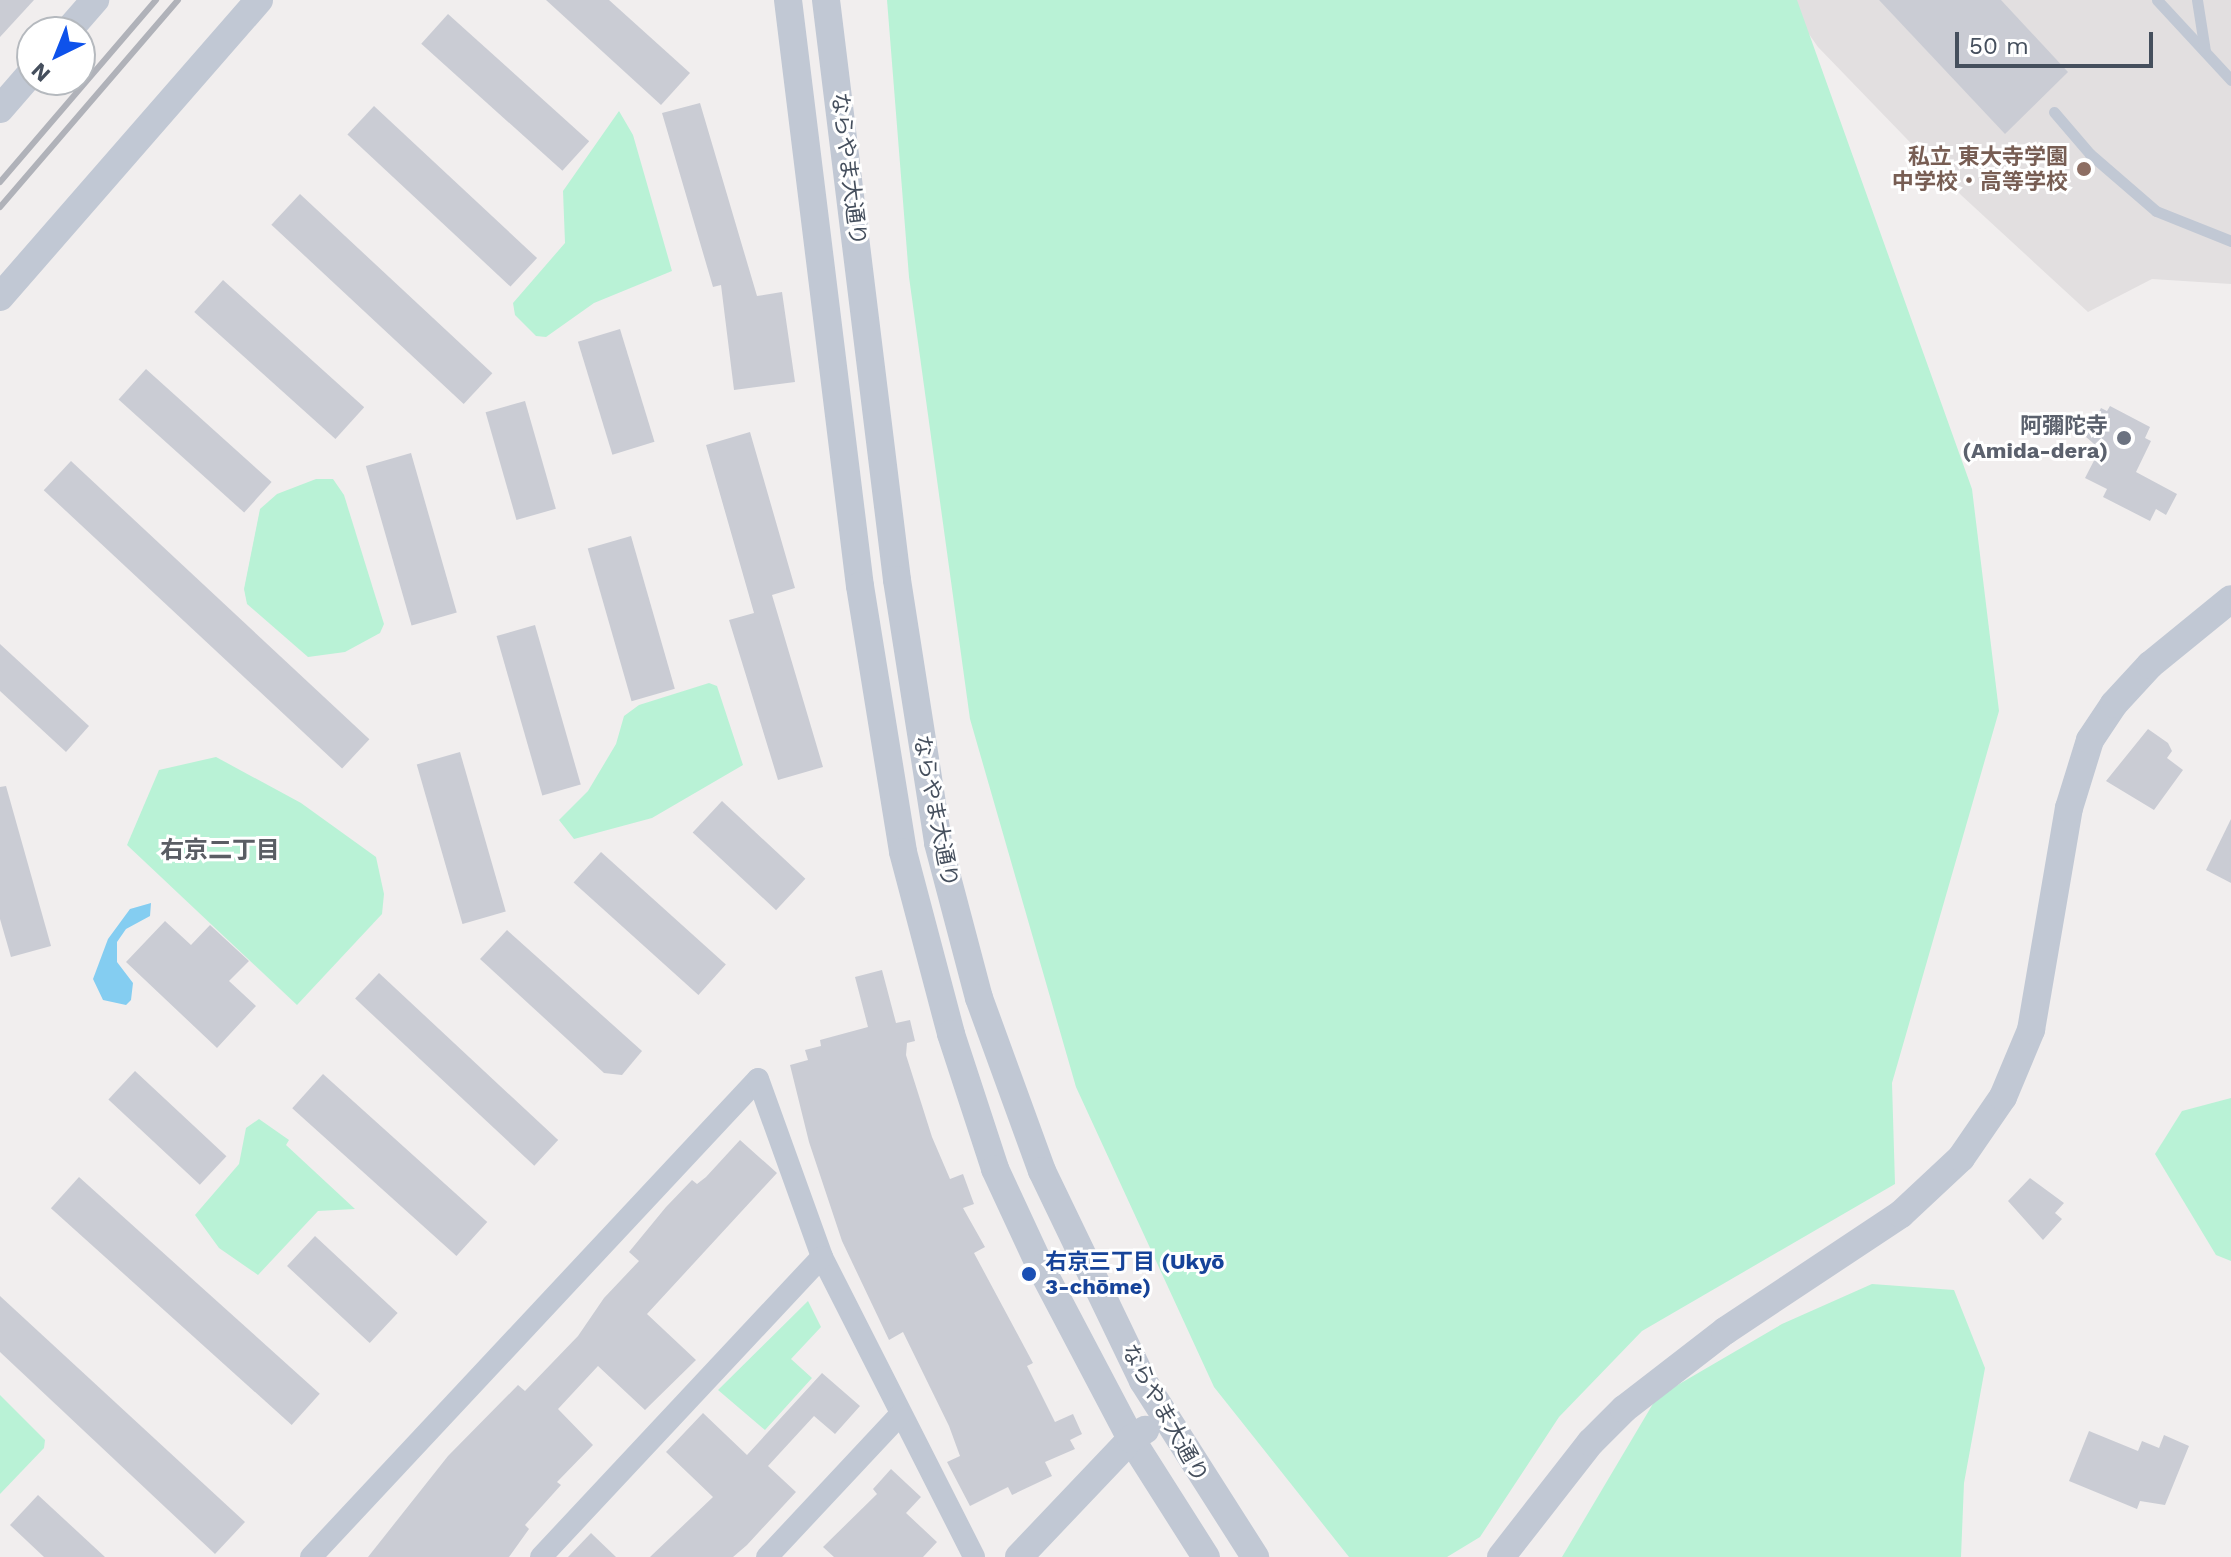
<!DOCTYPE html>
<html>
<head>
<meta charset="utf-8">
<style>
  body { margin:0 }
  #map { position:relative; width:2231px; height:1557px; overflow:hidden; background:#f1eeee; font-family:"Work Sans","Noto Sans JP",sans-serif }
  div>[style] { position:absolute }
  [style*='--x'] { left:calc(var(--x)*1px); top:calc(var(--y)*1px); width:calc(var(--w)*1px); rotate:calc(var(--a)*1deg) }
  .education>* { inset:0; background:#e2dfe0 }
  .green>* { inset:0; background:#b9f2d6 }
  .water>* { inset:0; background:#84cdf1 }
  .building>* { inset:0; background:#caccd4; transform-origin:0 0 }
  .service>* { height:11px; margin:-5.5px; padding:0 5.5px; transform-origin:5.5px; border-radius:5.5px; background:#c1c8d4 }
  .minor>* { height:22px; margin:-11px; padding:0 11px; transform-origin:11px; border-radius:11px; background:#c1c8d4 }
  .tertiary>* { height:28px; margin:-14px; padding:0 14px; transform-origin:14px; border-radius:14px; background:#c1c8d4 }
  .rail>* { height:6px; margin:-3px; padding:0 3px; transform-origin:3px; border-radius:3px; background:#b0b2b9 }
  .dots>* { width:22px; height:22px; translate:-50% -50%; box-sizing:border-box; border:4px solid #fff; border-radius:50% }
  span { translate:-50% -50%; white-space:nowrap; text-align:center; line-height:1.15; -webkit-text-stroke:6px #fff; paint-order:stroke }
  .education-label { font-size:22px; color:#785e54; font-weight:700 }
  .right { translate:-100% -50%; text-align:right }
  .street-label { font-size:22px; color:#454f5d }
  .worship-label { font-size:22px; color:#5b616d; font-weight:700 }
  .transit-label { font-size:22px; color:#164399; font-weight:700 }
  .left { translate:0 -50%; text-align:left }
  .neighbourhood-label { font-size:24px; color:#5a5d64; font-weight:700 }
  .north { position:absolute; left:16px; top:16px; width:80px; height:80px; box-sizing:border-box; background:#fff; border:2px solid #b5b9be; border-radius:50%; rotate:223deg; font-size:22px; font-weight:700; line-height:32px; text-align:center; color:#454f5d }
  .north::after { content:''; display:block; margin:auto; width:28px; height:36px; background:#0e52eb; clip-path:polygon(50% 0,100% 100%,50% 72%,0 100%) }
  .scale { position:absolute; left:1955px; top:32px; width:198px; height:36px; box-sizing:border-box; border:4px solid #454f5d; border-top:0; padding-left:10px; font-size:24px; line-height:28px; white-space:nowrap; color:#454f5d; -webkit-text-stroke:6px #fff; paint-order:stroke }
</style>
</head>
<body>
<div id="map">
  <div class="education">
    <i style="clip-path:polygon(1785px 0,2231px 0,2231px 284px,2152px 279px,2088px 312px,1961px 195px,1818px 47px)"></i>
  </div>
  <div class="green">
    <i style="clip-path:polygon(887px 0,1797px 0,1972px 489px,1999px 711px,1892px 1083px,1895px 1184px,1642px 1331px,1559px 1417px,1480px 1537px,1447px 1557px,1349px 1557px,1214px 1387px,1076px 1087px,970px 719px,909px 277px)"></i>
    <i style="clip-path:polygon(619px 111px,633px 135px,672px 271px,594px 303px,546px 337px,536px 336px,515px 315px,513px 303px,565px 243px,563px 191px)"></i>
    <i style="clip-path:polygon(316px 479px,333px 479px,344px 495px,384px 624px,380px 633px,345px 652px,308px 657px,247px 604px,244px 589px,260px 509px,277px 494px)"></i>
    <i style="clip-path:polygon(709px 683px,717px 686px,743px 765px,652px 818px,574px 839px,559px 820px,588px 791px,616px 744px,624px 716px,639px 705px)"></i>
    <i style="clip-path:polygon(216px 757px,301px 803px,376px 857px,384px 894px,382px 914px,297px 1005px,127px 845px,159px 770px)"></i>
    <i style="clip-path:polygon(2231px 1098px,2231px 1261px,2216px 1255px,2155px 1154px,2182px 1111px)"></i>
    <i style="clip-path:polygon(259px 1119px,289px 1140px,286px 1145px,355px 1209px,318px 1211px,258px 1275px,219px 1248px,195px 1215px,239px 1164px,246px 1128px)"></i>
    <i style="clip-path:polygon(1872px 1284px,1954px 1290px,1985px 1368px,1964px 1483px,1961px 1557px,1562px 1557px,1657px 1397px,1782px 1324px)"></i>
    <i style="clip-path:polygon(808px 1301px,821px 1327px,791px 1359px,812px 1378px,765px 1430px,718px 1390px)"></i>
    <i style="clip-path:polygon(0 1395px,45px 1440px,44px 1448px,0 1494px)"></i>
  </div>
  <div class="water">
    <i style="clip-path:polygon(151px 903px,150px 916px,126px 929px,117px 942px,117px 962px,133px 983px,131px 1000px,126px 1005px,103px 1000px,93px 979px,108px 939px,130px 909px)"></i>
  </div>
  <div class="building">
    <i style="clip-path:polygon(0 0,34px 0,0 37px)"></i>
    <i style="clip-path:polygon(546px 0,609px 0,690px 73px,661px 105px)"></i>
    <i style="clip-path:polygon(1879px 0,2001px 0,2068px 72px,2005px 134px)"></i>
    <i style="left:448px;top:14px;width:190px;height:40px;rotate:42deg"></i>
    <i style="clip-path:polygon(700px 103px,757px 296px,782px 292px,795px 382px,734px 390px,721px 285px,713px 287px,662px 113px)"></i>
    <i style="left:374px;top:106px;width:223px;height:39px;rotate:43deg"></i>
    <i style="left:300px;top:194px;width:263px;height:42px;rotate:43deg"></i>
    <i style="left:223px;top:280px;width:190px;height:43px;rotate:42deg"></i>
    <i style="left:620px;top:329px;width:118px;height:44px;rotate:73deg"></i>
    <i style="left:146px;top:369px;width:169px;height:41px;rotate:42deg"></i>
    <i style="left:525px;top:401px;width:112px;height:41px;rotate:74deg"></i>
    <i style="clip-path:polygon(2110px 406px,2150px 427px,2145px 438px,2151px 441px,2136px 472px,2177px 494px,2166px 515px,2156px 509px,2150px 521px,2103px 497px,2107px 489px,2085px 478px,2100px 449px,2086px 437px,2101px 408px,2107px 411px)"></i>
    <i style="clip-path:polygon(750px 432px,795px 588px,772px 595px,823px 767px,778px 780px,729px 620px,754px 613px,706px 445px)"></i>
    <i style="left:411px;top:453px;width:166px;height:47px;rotate:74deg"></i>
    <i style="left:71px;top:461px;width:408px;height:40px;rotate:43deg"></i>
    <i style="left:631px;top:536px;width:159px;height:45px;rotate:74deg"></i>
    <i style="left:535px;top:625px;width:166px;height:40px;rotate:74deg"></i>
    <i style="clip-path:polygon(0 644px,89px 726px,66px 752px,0 691px)"></i>
    <i style="clip-path:polygon(2148px 729px,2168px 743px,2172px 751px,2167px 758px,2183px 770px,2154px 810px,2106px 781px)"></i>
    <i style="left:460px;top:752px;width:166px;height:45px;rotate:74deg"></i>
    <i style="clip-path:polygon(6px 786px,51px 946px,11px 957px,0 919px,0 787px)"></i>
    <i style="left:722px;top:801px;width:114px;height:43px;rotate:43deg"></i>
    <i style="clip-path:polygon(2231px 819px,2231px 883px,2206px 870px)"></i>
    <i style="left:601px;top:852px;width:168px;height:41px;rotate:42deg"></i>
    <i style="clip-path:polygon(165px 921px,191px 945px,210px 925px,249px 961px,229px 981px,256px 1006px,217px 1048px,126px 962px)"></i>
    <i style="clip-path:polygon(507px 930px,642px 1051px,622px 1075px,604px 1073px,480px 959px)"></i>
    <i style="clip-path:polygon(882px 970px,896px 1023px,910px 1020px,915px 1041px,907px 1043px,906px 1055px,932px 1137px,950px 1179px,963px 1174px,974px 1204px,963px 1208px,985px 1247px,974px 1253px,1033px 1363px,1027px 1366px,1055px 1422px,1073px 1414px,1082px 1434px,1070px 1440px,1075px 1449px,1045px 1462px,1052px 1476px,1012px 1495px,1008px 1487px,970px 1506px,947px 1462px,960px 1456px,949px 1426px,903px 1332px,889px 1340px,842px 1241px,809px 1142px,790px 1065px,808px 1060px,805px 1050px,821px 1046px,820px 1040px,868px 1027px,855px 977px)"></i>
    <i style="left:379px;top:973px;width:245px;height:35px;rotate:43deg"></i>
    <i style="left:135px;top:1071px;width:125px;height:39px;rotate:43deg"></i>
    <i style="left:323px;top:1074px;width:221px;height:46px;rotate:42deg"></i>
    <i style="clip-path:polygon(740px 1140px,777px 1173px,647px 1314px,696px 1360px,645px 1410px,598px 1366px,558px 1409px,593px 1445px,557px 1482px,561px 1485px,525px 1525px,529px 1529px,509px 1557px,368px 1557px,448px 1456px,518px 1385px,525px 1391px,578px 1336px,604px 1298px,639px 1261px,629px 1252px,666px 1207px,692px 1180px,697px 1184px,706px 1177px)"></i>
    <i style="left:79px;top:1177px;width:324px;height:42px;rotate:42deg"></i>
    <i style="clip-path:polygon(2030px 1178px,2064px 1203px,2055px 1213px,2062px 1219px,2043px 1240px,2008px 1201px)"></i>
    <i style="left:315px;top:1236px;width:113px;height:41px;rotate:43deg"></i>
    <i style="clip-path:polygon(0 1296px,245px 1522px,215px 1554px,0 1352px)"></i>
    <i style="clip-path:polygon(822px 1373px,860px 1406px,835px 1434px,814px 1416px,768px 1466px,796px 1492px,747px 1545px,733px 1557px,650px 1557px,713px 1497px,666px 1452px,703px 1413px,747px 1455px)"></i>
    <i style="clip-path:polygon(2089px 1431px,2138px 1451px,2142px 1441px,2159px 1448px,2164px 1435px,2189px 1446px,2165px 1505px,2140px 1501px,2137px 1509px,2069px 1481px)"></i>
    <i style="clip-path:polygon(891px 1469px,921px 1497px,906px 1513px,937px 1542px,923px 1557px,834px 1557px,823px 1547px,877px 1494px,873px 1489px)"></i>
    <i style="clip-path:polygon(38px 1495px,105px 1557px,44px 1557px,10px 1525px)"></i>
    <i style="clip-path:polygon(591px 1533px,616px 1557px,568px 1557px)"></i>
  </div>
  <div class="service">
    <i style="--x:2157;--y:0;--w:109;--a:47.2"></i>
    <i style="--x:2197;--y:0;--w:52;--a:81.1"></i>
    <i style="--x:2054;--y:112;--w:55;--a:49.4"></i>
    <i style="--x:2090;--y:154;--w:87;--a:40.8"></i>
    <i style="--x:2156;--y:211;--w:81;--a:21.8"></i>
  </div>
  <div class="minor">
    <i style="--x:311;--y:1557;--w:654;--a:-46.92"></i>
    <i style="--x:758;--y:1079;--w:189;--a:70.2"></i>
    <i style="--x:822;--y:1257;--w:336;--a:63.1"></i>
    <i style="--x:541;--y:1557;--w:411;--a:-46.9"></i>
    <i style="--x:767;--y:1557;--w:195;--a:-46.9"></i>
  </div>
  <div class="tertiary">
    <i style="--x:788;--y:0;--w:590;--a:83"></i>
    <i style="--x:860;--y:586;--w:269;--a:80.8"></i>
    <i style="--x:903;--y:852;--w:188;--a:75.2"></i>
    <i style="--x:951;--y:1034;--w:142;--a:71.9"></i>
    <i style="--x:995;--y:1169;--w:109;--a:65.1"></i>
    <i style="--x:1041;--y:1268;--w:193;--a:62.2"></i>
    <i style="--x:1131;--y:1439;--w:140;--a:57.6"></i>
    <i style="--x:826;--y:0;--w:584;--a:83.02"></i>
    <i style="--x:897;--y:580;--w:266;--a:81.1"></i>
    <i style="--x:938;--y:843;--w:160;--a:75.2"></i>
    <i style="--x:979;--y:998;--w:184;--a:70"></i>
    <i style="--x:1042;--y:1171;--w:233;--a:64.3"></i>
    <i style="--x:1143;--y:1381;--w:209;--a:57.5"></i>
    <i style="--x:67;--y:32;--w:43;--a:-48.8"></i>
    <i style="--x:0;--y:109;--w:49;--a:-49.1"></i>
    <i style="--x:0;--y:297;--w:394;--a:-48.9"></i>
    <i style="--x:1019;--y:1557;--w:163;--a:-46.5"></i>
    <i style="--x:1131;--y:1439;--w:17;--a:-33"></i>
    <i style="--x:1501;--y:1557;--w:146;--a:-52"></i>
    <i style="--x:1591;--y:1442;--w:47;--a:-45"></i>
    <i style="--x:1624;--y:1409;--w:128;--a:-37.7"></i>
    <i style="--x:1725;--y:1331;--w:211;--a:-33.6"></i>
    <i style="--x:1901;--y:1214;--w:82;--a:-43"></i>
    <i style="--x:1961;--y:1158;--w:74;--a:-55.5"></i>
    <i style="--x:2003;--y:1097;--w:73;--a:-67.3"></i>
    <i style="--x:2031;--y:1030;--w:225;--a:-80.3"></i>
    <i style="--x:2069;--y:808;--w:71;--a:-72.8"></i>
    <i style="--x:2090;--y:740;--w:43;--a:-56.3"></i>
    <i style="--x:2114;--y:704;--w:53;--a:-47.3"></i>
    <i style="--x:2150;--y:665;--w:104;--a:-39.2"></i>
  </div>
  <div class="rail">
    <i style="--x:0;--y:182;--w:240;--a:-49.4"></i>
    <i style="--x:0;--y:207;--w:273;--a:-49.3"></i>
  </div>
  <div class="dots">
    <i style="left:2084px;top:169px;background:#8d6e63"></i>
    <i style="left:2124px;top:438px;background:#6b7280"></i>
    <i style="left:1029px;top:1274px;background:#1a4fb4"></i>
  </div>
  <div class="education-label">
    <span class="right" style="left:2068px;top:169px">私立 東大寺学園<br>中学校・高等学校</span>
  </div>
  <div class="street-label">
    <span style="left:849px;top:169px;rotate:83deg">ならやま大通り</span>
    <span style="left:936px;top:811px;rotate:79deg">ならやま大通り</span>
    <span style="left:1165px;top:1413px;rotate:61deg">ならやま大通り</span>
  </div>
  <div class="worship-label">
    <span class="right" style="left:2108px;top:438px">阿彌陀寺<br>(Amida-dera)</span>
  </div>
  <div class="transit-label">
    <span class="left" style="left:1045px;top:1274px">右京三丁目 (Ukyō<br>3-chōme)</span>
  </div>
  <div class="neighbourhood-label">
    <span style="left:220px;top:851px">右京二丁目</span>
  </div>
  <div class="north">N</div>
  <div class="scale">50 m</div>
</div>
</body>
</html>
